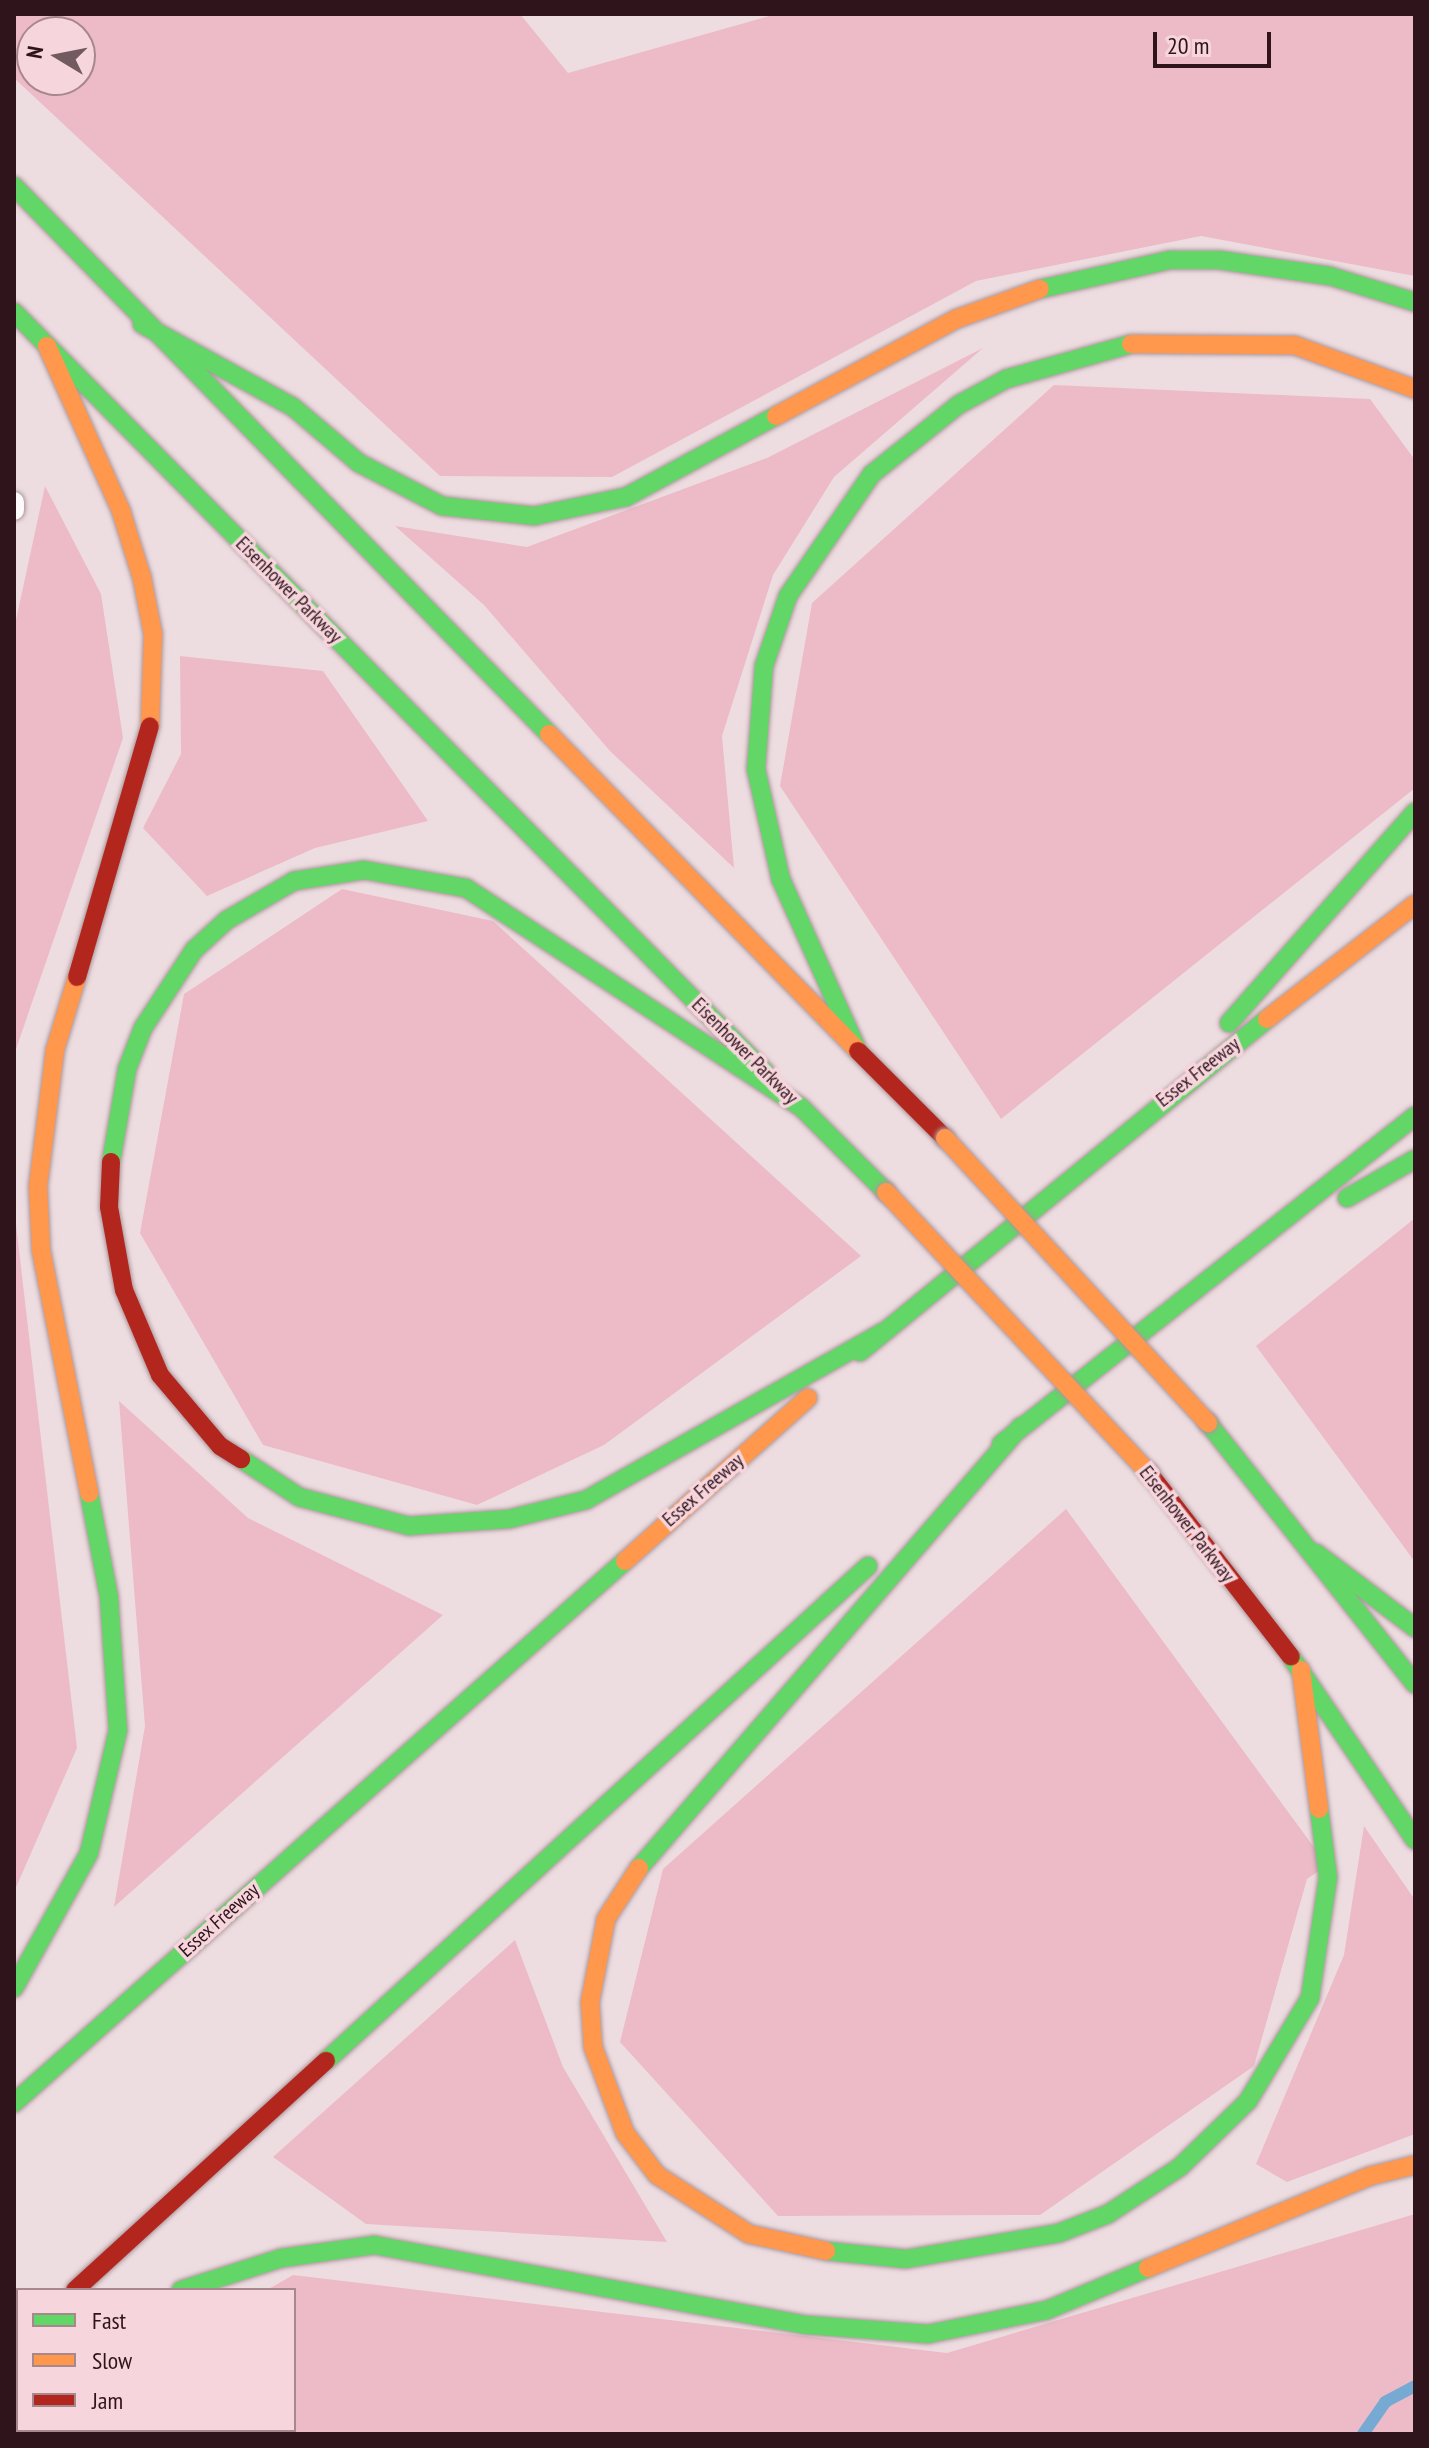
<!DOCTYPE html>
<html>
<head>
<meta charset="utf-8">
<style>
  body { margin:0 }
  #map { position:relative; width:1429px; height:2448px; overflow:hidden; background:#eedde0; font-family:"PT Sans Narrow",sans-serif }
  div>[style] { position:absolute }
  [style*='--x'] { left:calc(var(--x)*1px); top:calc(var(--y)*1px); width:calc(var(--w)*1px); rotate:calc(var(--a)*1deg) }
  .green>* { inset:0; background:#ecbbc7 }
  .stream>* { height:12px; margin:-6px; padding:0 6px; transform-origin:6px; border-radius:6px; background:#77aad3 }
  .roads { filter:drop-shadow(0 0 2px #ac979c) drop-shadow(0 0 2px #ac979c) }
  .lane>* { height:20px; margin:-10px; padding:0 10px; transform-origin:10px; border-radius:10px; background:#fcfafa }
  .fast>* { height:18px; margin:-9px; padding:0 9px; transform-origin:9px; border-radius:9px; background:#63d668 }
  .slow>* { height:18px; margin:-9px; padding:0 9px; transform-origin:9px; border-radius:9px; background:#ff974d }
  .jam>* { height:18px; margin:-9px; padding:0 9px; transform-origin:9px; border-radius:9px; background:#b3261e }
  .bridges { filter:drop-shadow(0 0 2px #ac979c) drop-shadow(0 0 2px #ac979c) }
  .slow-bridge>* { height:18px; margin:-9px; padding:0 9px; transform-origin:9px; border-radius:9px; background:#ff974d }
  span { translate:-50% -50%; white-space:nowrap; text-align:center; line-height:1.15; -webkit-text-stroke:7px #f6d5dc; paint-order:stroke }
  .street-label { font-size:20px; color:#30141c }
  .frame { position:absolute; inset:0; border:16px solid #30141c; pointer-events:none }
  .legend { position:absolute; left:16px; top:2288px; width:280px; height:144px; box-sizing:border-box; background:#f6d5dc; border:2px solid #a7888f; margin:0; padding:10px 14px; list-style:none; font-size:24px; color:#30141c }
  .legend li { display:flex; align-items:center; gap:16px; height:40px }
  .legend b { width:40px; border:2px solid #a7888f }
  .north { position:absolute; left:16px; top:16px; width:80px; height:80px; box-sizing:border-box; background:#f6d5dc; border:2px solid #a7888f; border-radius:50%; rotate:280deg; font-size:22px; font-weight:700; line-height:32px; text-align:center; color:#30141c }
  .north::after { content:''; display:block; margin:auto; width:28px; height:36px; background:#725a61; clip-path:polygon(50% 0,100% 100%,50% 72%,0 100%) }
  .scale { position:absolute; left:1153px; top:32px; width:118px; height:36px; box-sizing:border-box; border:4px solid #30141c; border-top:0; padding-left:10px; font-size:24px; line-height:28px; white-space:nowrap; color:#30141c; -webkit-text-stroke:6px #f6d5dc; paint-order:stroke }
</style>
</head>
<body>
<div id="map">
  <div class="green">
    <i style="clip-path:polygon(evenodd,14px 14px,520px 14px,568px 73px,776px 14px,1415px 14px,1415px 276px,1201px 236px,976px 281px,612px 477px,440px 476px,14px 78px,14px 14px,32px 32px,80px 32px,80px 80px,32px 80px,32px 32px)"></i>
    <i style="clip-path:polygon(983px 348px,834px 477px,773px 575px,722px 736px,734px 868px,610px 751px,484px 605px,395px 526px,527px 547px,767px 458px)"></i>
    <i style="clip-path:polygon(1054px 385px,1370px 399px,1415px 460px,1415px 788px,1001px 1119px,780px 786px,812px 603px)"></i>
    <i style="clip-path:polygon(45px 486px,101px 594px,123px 738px,14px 1055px,14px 629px)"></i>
    <i style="clip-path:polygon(180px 656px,323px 671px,428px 821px,315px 848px,207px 896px,143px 828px,181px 754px)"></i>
    <i style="clip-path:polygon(342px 889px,493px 921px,861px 1256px,604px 1445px,477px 1505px,263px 1445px,140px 1233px,184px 994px)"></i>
    <i style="clip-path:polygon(14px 1207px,77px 1748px,14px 1892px)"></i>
    <i style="clip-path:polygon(1415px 1218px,1415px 1562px,1256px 1346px)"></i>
    <i style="clip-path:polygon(119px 1401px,248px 1518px,443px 1615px,114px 1907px,145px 1726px)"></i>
    <i style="clip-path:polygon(1066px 1509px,1327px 1865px,1307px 1879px,1254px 2066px,1040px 2215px,778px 2216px,620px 2042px,663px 1869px)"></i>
    <i style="clip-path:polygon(1364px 1826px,1415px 1900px,1415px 2134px,1287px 2182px,1256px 2164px,1344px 1955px)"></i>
    <i style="clip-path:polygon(515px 1940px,563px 2067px,667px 2242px,366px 2224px,273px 2157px)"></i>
    <i style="clip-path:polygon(1415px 2214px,1415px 2434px,17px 2434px,294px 2430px,294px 2290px,267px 2290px,293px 2275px,947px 2353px)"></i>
  </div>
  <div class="stream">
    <i style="--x:1363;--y:2434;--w:39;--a:-55"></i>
    <i style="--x:1385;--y:2402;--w:34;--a:-28"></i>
  </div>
  <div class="roads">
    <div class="lane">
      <i style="--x:14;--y:502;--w:8;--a:90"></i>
    </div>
    <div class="fast">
      <i style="--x:14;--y:186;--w:766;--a:45.69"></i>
      <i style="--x:1040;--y:289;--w:133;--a:-12.6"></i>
      <i style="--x:1170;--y:260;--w:49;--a:0"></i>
      <i style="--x:1219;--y:260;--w:112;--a:8.2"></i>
      <i style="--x:1330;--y:276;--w:89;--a:17"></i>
      <i style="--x:14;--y:312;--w:1070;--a:45.34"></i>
      <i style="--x:142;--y:324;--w:172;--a:28.8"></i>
      <i style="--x:293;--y:407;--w:87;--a:40.3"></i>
      <i style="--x:359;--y:463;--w:93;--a:27.4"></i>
      <i style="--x:442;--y:506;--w:93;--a:6.2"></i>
      <i style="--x:534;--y:516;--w:94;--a:-11.7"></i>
      <i style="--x:626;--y:497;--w:170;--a:-28.4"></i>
      <i style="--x:1229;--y:1023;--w:281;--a:-48.6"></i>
      <i style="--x:858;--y:1051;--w:188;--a:-114.2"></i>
      <i style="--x:781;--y:880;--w:114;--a:-102.7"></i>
      <i style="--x:756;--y:769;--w:103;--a:-85.6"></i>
      <i style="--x:764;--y:666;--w:74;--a:-71.1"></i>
      <i style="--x:788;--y:596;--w:148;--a:-55.5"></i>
      <i style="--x:872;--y:474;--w:110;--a:-38.7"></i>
      <i style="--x:958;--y:405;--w:55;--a:-28.4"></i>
      <i style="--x:1006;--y:379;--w:130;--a:-15.6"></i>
      <i style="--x:801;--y:1107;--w:120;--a:45"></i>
      <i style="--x:111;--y:1162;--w:94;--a:-80.2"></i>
      <i style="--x:127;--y:1069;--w:44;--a:-68.7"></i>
      <i style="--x:143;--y:1028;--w:93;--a:-56.8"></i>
      <i style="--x:194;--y:950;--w:45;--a:-42.3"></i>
      <i style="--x:227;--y:920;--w:78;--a:-30.2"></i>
      <i style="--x:294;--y:881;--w:71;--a:-8.9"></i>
      <i style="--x:364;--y:870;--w:104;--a:10"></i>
      <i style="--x:466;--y:888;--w:400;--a:33.2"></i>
      <i style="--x:1347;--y:1198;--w:78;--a:-29.8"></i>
      <i style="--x:860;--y:1352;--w:526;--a:-39.29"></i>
      <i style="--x:1208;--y:1423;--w:333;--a:51.6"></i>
      <i style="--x:1001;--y:1444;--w:528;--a:-38.39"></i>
      <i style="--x:241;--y:1459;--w:69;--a:33.2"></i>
      <i style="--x:299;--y:1497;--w:114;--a:14.8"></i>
      <i style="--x:409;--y:1526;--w:100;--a:-4"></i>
      <i style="--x:509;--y:1519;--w:79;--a:-13.9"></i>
      <i style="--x:586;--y:1500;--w:341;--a:-29.5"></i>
      <i style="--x:1316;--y:1553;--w:124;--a:37.1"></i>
      <i style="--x:1291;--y:1657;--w:221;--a:55.9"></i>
      <i style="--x:639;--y:1868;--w:584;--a:-49.16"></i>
      <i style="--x:14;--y:1988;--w:154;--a:-60.9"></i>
      <i style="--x:89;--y:1853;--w:126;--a:-76.7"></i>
      <i style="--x:118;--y:1730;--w:133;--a:-93.9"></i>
      <i style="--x:109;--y:1597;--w:106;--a:-100.9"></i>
      <i style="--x:326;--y:2061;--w:734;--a:-42.4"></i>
      <i style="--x:14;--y:2103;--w:817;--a:-41.58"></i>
      <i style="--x:826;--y:2251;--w:80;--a:5.7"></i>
      <i style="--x:906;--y:2259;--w:155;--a:-9.6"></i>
      <i style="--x:1059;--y:2233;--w:53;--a:-21.2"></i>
      <i style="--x:1108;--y:2214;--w:86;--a:-33.1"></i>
      <i style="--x:1180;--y:2167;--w:95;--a:-44.1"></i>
      <i style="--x:1248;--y:2101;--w:120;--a:-59"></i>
      <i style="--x:1310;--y:1998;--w:122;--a:-81.5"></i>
      <i style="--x:1328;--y:1877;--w:69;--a:-97.5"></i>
      <i style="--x:181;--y:2290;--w:106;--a:-17.6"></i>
      <i style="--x:282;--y:2258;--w:93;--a:-8"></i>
      <i style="--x:374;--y:2245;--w:440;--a:10.5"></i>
      <i style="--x:807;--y:2325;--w:121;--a:4.3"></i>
      <i style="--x:928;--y:2334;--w:121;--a:-11.4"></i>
      <i style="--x:1047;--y:2310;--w:109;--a:-22.6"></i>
      <i style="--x:14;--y:2341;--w:5;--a:-37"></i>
    </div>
    <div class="slow">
      <i style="--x:1131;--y:344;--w:163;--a:0.4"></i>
      <i style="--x:1294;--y:345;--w:129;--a:20"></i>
      <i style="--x:47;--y:346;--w:181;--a:65.8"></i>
      <i style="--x:121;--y:511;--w:70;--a:72.6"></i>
      <i style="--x:142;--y:578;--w:57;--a:78.9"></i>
      <i style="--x:153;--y:634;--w:92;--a:91.9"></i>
      <i style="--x:776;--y:416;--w:204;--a:-28.3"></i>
      <i style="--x:956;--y:319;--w:89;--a:-19.7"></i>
      <i style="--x:549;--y:734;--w:440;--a:45.7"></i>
      <i style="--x:77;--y:977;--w:76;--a:106.8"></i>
      <i style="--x:55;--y:1050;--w:137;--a:97.1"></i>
      <i style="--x:38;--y:1186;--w:64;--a:87.3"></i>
      <i style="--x:41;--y:1250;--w:248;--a:78.8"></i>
      <i style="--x:1267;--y:1019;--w:187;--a:-37.8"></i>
      <i style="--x:625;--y:1561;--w:245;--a:-41.7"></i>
      <i style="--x:1301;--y:1670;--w:140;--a:82.6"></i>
      <i style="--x:639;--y:1868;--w:61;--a:122.9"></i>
      <i style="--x:606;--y:1919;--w:85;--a:100.9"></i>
      <i style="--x:590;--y:2002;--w:45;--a:86.2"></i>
      <i style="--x:593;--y:2047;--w:92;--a:69.6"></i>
      <i style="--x:625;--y:2133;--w:53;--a:52.7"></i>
      <i style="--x:657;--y:2175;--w:109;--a:32.7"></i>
      <i style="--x:749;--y:2234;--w:79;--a:12.4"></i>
      <i style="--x:1148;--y:2268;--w:240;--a:-22.5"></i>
      <i style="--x:1370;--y:2176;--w:46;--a:-13.7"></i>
      <i style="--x:14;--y:2375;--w:4;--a:-27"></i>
    </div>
    <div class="jam">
      <i style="--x:77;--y:977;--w:261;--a:-73.8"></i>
      <i style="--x:858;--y:1051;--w:123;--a:45"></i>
      <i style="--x:111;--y:1162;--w:45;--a:92.5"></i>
      <i style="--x:109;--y:1207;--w:84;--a:79.8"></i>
      <i style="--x:124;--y:1290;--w:92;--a:67"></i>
      <i style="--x:160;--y:1375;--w:93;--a:49.8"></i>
      <i style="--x:220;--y:1446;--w:25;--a:32"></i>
      <i style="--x:1149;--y:1473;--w:232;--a:52.3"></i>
      <i style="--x:75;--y:2290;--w:340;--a:-42.4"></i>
    </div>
  </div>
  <div class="bridges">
    <div class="slow-bridge">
      <i style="--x:945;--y:1138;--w:388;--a:47.3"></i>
      <i style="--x:886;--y:1192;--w:385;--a:46.9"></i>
    </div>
  </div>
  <div class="street-label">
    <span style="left:289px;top:590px;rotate:45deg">Eisenhower Parkway</span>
    <span style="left:745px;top:1051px;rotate:45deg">Eisenhower Parkway</span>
    <span style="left:1198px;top:1072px;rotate:-38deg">Essex Freeway</span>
    <span style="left:703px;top:1490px;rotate:-41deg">Essex Freeway</span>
    <span style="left:1187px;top:1524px;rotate:52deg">Eisenhower Parkway</span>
    <span style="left:219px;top:1920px;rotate:-42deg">Essex Freeway</span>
  </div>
  <div class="frame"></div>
  <ul class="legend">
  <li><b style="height:10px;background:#63d668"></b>Fast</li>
  <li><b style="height:10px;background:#ff974d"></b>Slow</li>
  <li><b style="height:10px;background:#b3261e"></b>Jam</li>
  </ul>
  <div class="north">N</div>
  <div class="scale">20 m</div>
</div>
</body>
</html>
